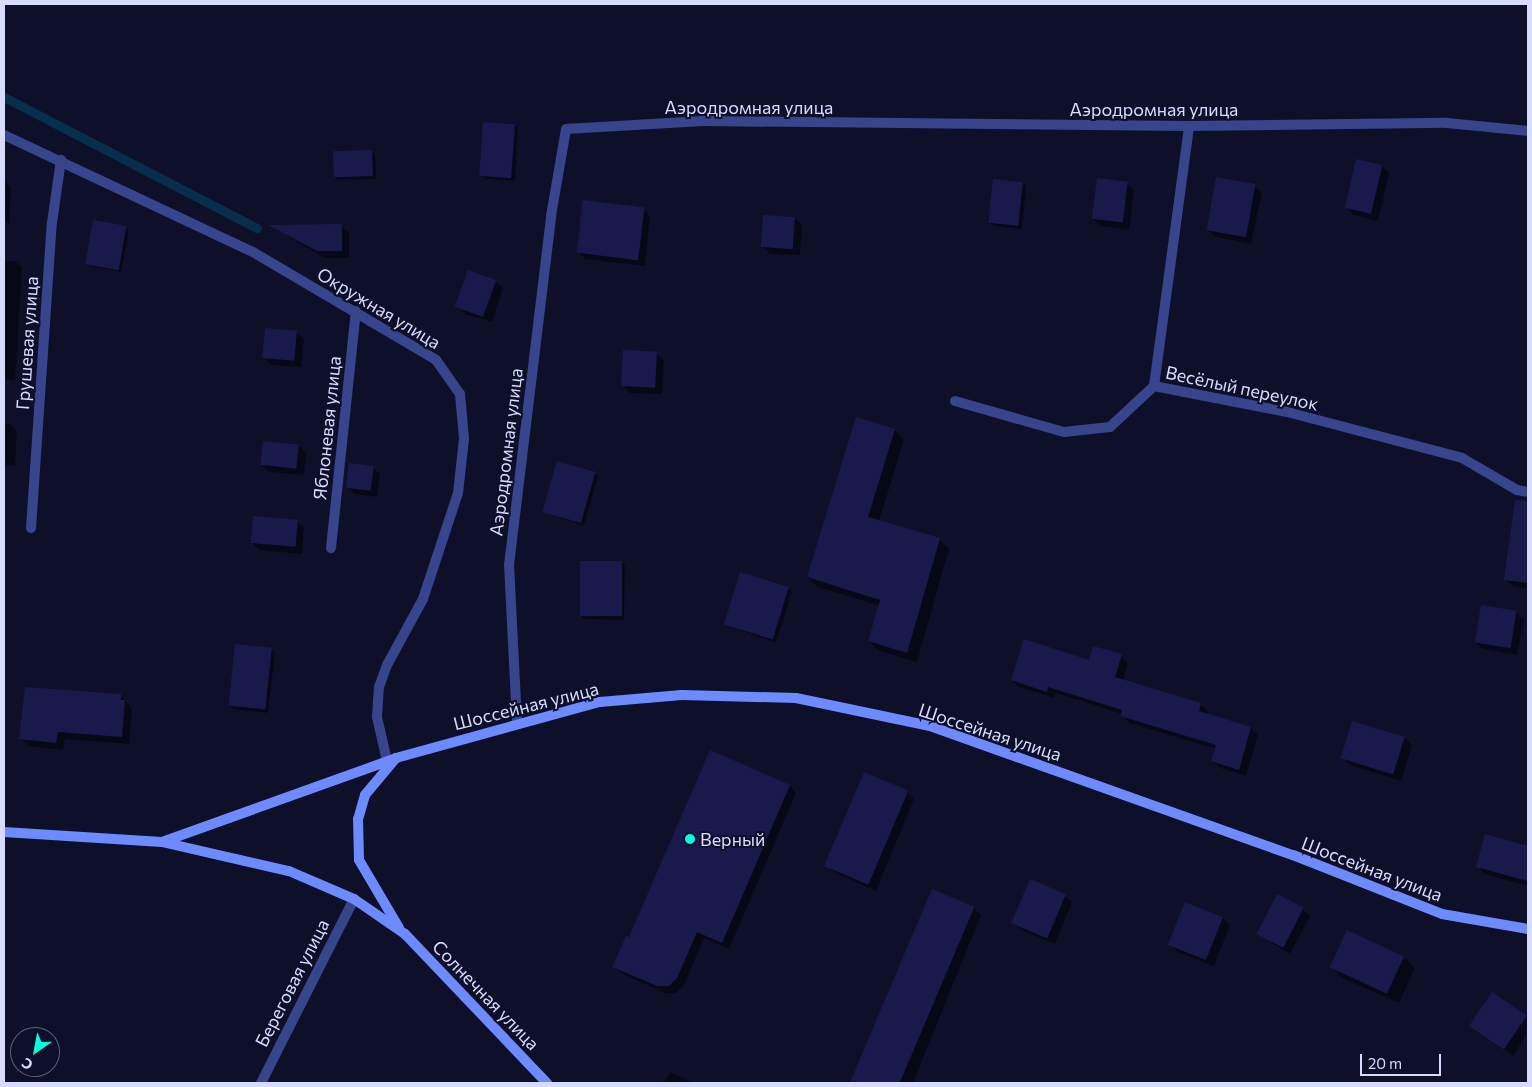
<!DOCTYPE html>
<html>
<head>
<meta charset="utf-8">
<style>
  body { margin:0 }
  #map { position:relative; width:1532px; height:1087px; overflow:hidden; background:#0e102a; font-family:Commissioner,sans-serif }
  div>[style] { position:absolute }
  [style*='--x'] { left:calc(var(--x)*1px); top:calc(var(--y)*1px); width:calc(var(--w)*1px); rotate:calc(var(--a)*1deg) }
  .shadow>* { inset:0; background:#0007 }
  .stream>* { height:9px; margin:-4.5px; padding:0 4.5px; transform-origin:4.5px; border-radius:4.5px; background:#072e4b }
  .building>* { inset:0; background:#191a4c; transform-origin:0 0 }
  .street>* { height:10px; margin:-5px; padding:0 5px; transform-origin:5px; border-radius:5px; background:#36458c }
  .secondary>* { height:10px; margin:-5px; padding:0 5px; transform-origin:5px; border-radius:5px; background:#6e8aff }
  .dots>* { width:14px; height:14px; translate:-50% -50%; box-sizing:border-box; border:2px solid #0e102a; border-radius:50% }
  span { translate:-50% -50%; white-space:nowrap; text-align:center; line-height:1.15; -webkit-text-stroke:4px #0e102a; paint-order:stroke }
  .street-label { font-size:18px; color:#d7dcff }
  .poi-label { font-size:18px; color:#d7dcff }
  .left { translate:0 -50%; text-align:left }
  .frame { position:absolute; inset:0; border:5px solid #d7dcff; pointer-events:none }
  .north { position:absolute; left:10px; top:1027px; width:50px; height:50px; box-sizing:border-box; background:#0e102a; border:1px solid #5e627f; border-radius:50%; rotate:213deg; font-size:14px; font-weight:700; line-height:20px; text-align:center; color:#d7dcff }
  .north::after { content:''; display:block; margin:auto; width:18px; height:22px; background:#03ffe2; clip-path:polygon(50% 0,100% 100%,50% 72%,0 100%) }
  .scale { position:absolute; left:1360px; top:1054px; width:81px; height:22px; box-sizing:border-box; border:2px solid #d7dcff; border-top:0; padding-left:6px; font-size:15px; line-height:18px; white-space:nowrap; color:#d7dcff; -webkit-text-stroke:4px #0e102a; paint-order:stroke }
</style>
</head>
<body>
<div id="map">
  <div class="shadow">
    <i style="clip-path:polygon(514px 125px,518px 128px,515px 181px,485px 179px,482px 176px)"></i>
    <i style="clip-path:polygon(372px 152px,375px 155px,376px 179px,338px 180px,334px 177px)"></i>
    <i style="clip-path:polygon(1382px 166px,1389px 173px,1378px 221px,1353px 215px,1346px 207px)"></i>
    <i style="clip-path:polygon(4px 180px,11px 187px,9px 223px,4px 223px)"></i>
    <i style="clip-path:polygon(1023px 183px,1026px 186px,1022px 229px,994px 226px,991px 223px)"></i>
    <i style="clip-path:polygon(1127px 183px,1134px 190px,1129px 230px,1100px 226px,1093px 219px)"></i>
    <i style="clip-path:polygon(1254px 186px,1262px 193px,1251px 244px,1214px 236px,1207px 229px)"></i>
    <i style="clip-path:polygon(643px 209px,650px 216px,645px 266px,585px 259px,578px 252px)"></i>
    <i style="clip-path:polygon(794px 218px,802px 225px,800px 255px,770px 254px,763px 247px)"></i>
    <i style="clip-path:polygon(271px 226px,342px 226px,349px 233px,349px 258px,325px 258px)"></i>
    <i style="clip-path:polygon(126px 227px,129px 230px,121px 272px,91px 266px,88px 263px)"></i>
    <i style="clip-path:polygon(4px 261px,15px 261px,22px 267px,15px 380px,4px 379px)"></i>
    <i style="clip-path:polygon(495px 281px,503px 288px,492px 322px,465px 314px,458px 307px)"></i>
    <i style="clip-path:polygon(296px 332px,304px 339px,301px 367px,271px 365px,264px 358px)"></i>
    <i style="clip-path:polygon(656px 353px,664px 361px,662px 394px,630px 393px,622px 385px)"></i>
    <i style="clip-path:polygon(4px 423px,10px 424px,17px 431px,15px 466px,4px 465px)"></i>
    <i style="clip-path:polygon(895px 430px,904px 440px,879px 521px,939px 539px,949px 549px,917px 662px,879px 651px,869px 641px,880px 606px,818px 587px,808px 577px)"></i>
    <i style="clip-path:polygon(299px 446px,306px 453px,304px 475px,269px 472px,262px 465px)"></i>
    <i style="clip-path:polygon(373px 467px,380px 474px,377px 497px,355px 494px,347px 487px)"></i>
    <i style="clip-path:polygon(595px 473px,598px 476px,584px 526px,544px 512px)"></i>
    <i style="clip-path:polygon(297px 521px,304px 528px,302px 554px,259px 550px,252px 543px)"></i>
    <i style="clip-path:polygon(1511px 533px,1528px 536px,1528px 589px,1512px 586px,1505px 579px)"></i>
    <i style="clip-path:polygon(622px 563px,625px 566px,624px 620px,584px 619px,581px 616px)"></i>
    <i style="clip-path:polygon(788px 588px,792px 592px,776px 643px,725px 625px)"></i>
    <i style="clip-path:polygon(1516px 612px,1524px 620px,1517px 655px,1483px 649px,1475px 642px)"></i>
    <i style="clip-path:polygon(271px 649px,275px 652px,268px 713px,233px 709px,230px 706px)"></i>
    <i style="clip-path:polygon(1121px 656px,1128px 663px,1123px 680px,1200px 704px,1208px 711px,1207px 715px,1251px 728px,1258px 735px,1246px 776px,1220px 768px,1212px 761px,1216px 749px,1129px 723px,1122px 714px,1056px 693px,1054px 698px,1019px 687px,1012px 680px)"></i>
    <i style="clip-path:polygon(121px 695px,132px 709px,129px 744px,65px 739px,63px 750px,28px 746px,21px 739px)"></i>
    <i style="clip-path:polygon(1353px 722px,1405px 738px,1412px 745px,1401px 781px,1350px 765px,1342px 758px)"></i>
    <i style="clip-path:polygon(710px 752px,790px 786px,796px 793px,729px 949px,704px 938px,684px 985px,676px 993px,665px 993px,621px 973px,614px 966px,629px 939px)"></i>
    <i style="clip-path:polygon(907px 792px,914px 799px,876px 891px,834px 872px,826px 865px)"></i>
    <i style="clip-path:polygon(1486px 836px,1528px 847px,1528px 886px,1485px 874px,1478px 867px)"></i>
    <i style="clip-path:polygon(932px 891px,974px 908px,981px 915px,913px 1083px,855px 1083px)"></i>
    <i style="clip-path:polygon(1065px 895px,1072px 902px,1055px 944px,1021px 930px,1014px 923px)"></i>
    <i style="clip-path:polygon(1303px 909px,1310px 916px,1290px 954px,1258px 934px)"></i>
    <i style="clip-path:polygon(1223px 918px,1230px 925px,1214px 966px,1177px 952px,1170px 944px)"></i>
    <i style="clip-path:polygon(1347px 931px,1404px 957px,1415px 968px,1399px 1003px,1342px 978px,1331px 967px)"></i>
    <i style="clip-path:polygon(1527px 1017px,1528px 1032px,1513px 1056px,1471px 1026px)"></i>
    <i style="clip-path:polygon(670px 1072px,694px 1083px,664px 1083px)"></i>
  </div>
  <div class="stream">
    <i style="--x:4;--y:97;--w:285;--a:27.4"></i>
  </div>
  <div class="building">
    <i style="left:483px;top:122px;width:32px;height:54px;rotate:4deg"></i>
    <i style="left:372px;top:150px;width:26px;height:39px;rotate:88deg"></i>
    <i style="left:1356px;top:159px;width:27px;height:50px;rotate:13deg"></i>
    <i style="left:1216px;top:177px;width:40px;height:54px;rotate:10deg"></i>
    <i style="left:1097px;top:178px;width:31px;height:41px;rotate:7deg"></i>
    <i style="left:993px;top:179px;width:30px;height:44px;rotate:6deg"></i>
    <i style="left:583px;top:200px;width:62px;height:53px;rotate:7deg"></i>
    <i style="left:763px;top:215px;width:32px;height:32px;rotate:4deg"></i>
    <i style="left:93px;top:220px;width:34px;height:45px;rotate:10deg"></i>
    <i style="clip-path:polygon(342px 224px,342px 251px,317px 251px,268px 225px)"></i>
    <i style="left:468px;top:270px;width:30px;height:39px;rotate:20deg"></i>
    <i style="left:265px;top:328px;width:32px;height:30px;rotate:5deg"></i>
    <i style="left:623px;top:350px;width:34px;height:36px;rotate:3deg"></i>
    <i style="clip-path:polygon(856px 417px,895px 429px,868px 517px,940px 538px,907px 653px,868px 641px,880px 600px,807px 577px)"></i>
    <i style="left:263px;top:441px;width:36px;height:24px;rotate:6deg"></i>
    <i style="left:557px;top:461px;width:40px;height:53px;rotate:16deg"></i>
    <i style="left:349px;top:463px;width:25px;height:25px;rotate:7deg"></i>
    <i style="clip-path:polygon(1515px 500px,1528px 501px,1528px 583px,1504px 580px)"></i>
    <i style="left:253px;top:516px;width:45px;height:27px;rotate:5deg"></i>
    <i style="left:580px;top:561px;width:42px;height:55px"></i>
    <i style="left:740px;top:572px;width:51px;height:55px;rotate:17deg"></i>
    <i style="left:1481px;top:605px;width:36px;height:38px;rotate:9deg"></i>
    <i style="clip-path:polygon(1024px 639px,1089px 660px,1093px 646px,1122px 654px,1115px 677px,1201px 703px,1199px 711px,1251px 727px,1239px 770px,1211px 761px,1216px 745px,1120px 716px,1122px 710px,1048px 687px,1047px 692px,1011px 680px)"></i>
    <i style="left:235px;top:644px;width:37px;height:62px;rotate:6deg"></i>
    <i style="clip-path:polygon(25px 687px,121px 694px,121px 700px,125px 700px,122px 737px,58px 732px,56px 743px,19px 739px)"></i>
    <i style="left:1352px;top:721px;width:55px;height:39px;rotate:17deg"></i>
    <i style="clip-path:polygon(710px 750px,790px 785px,722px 943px,697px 932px,677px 978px,669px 986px,657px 986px,612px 967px,626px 936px,629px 937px)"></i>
    <i style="left:864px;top:772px;width:48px;height:102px;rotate:23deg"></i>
    <i style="clip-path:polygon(1485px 834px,1528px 846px,1528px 881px,1476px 867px)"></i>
    <i style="left:1030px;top:879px;width:39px;height:48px;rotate:23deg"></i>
    <i style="left:932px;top:889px;width:46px;height:209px;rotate:23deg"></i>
    <i style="left:1277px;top:894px;width:30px;height:45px;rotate:27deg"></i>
    <i style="left:1185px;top:902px;width:41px;height:46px;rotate:22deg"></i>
    <i style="left:1347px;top:930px;width:63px;height:41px;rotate:25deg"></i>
    <i style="left:1492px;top:992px;width:42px;height:41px;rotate:34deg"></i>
  </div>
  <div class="street">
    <i style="--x:4;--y:135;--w:275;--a:25.2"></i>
    <i style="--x:253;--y:252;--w:212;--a:30.5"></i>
    <i style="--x:436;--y:360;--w:42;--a:54.8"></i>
    <i style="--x:460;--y:394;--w:45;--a:84.9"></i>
    <i style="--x:464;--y:439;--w:54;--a:96.3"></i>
    <i style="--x:458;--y:493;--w:112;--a:108.3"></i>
    <i style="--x:423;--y:599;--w:75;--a:118.6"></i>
    <i style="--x:387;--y:665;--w:23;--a:110"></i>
    <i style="--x:379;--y:687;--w:30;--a:94"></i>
    <i style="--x:377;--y:717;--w:45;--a:77.2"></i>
    <i style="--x:1154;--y:386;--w:262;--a:-82.3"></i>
    <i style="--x:955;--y:401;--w:113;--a:15.9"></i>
    <i style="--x:1064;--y:432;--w:46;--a:-6.2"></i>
    <i style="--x:1110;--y:427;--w:60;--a:-43"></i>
    <i style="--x:1154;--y:386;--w:140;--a:11.1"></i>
    <i style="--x:1291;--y:413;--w:177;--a:14.7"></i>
    <i style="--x:1462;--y:458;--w:64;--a:30.2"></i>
    <i style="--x:1517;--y:490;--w:11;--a:10"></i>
    <i style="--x:31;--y:528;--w:306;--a:-86.1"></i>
    <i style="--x:52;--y:223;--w:64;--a:-81.9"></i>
    <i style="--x:331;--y:548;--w:238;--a:-84"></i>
    <i style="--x:517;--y:722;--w:157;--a:-92.9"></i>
    <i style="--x:509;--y:565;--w:352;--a:-83.1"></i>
    <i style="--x:551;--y:216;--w:88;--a:-80.2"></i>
    <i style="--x:566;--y:129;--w:137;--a:-3.3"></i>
    <i style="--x:703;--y:121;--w:486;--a:0.6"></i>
    <i style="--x:1189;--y:126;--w:258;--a:-0.7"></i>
    <i style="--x:1447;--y:123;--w:81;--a:5.6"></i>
    <i style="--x:261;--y:1083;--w:206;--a:-63.2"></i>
  </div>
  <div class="secondary">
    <i style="--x:396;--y:758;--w:48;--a:130"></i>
    <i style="--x:365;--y:795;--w:25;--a:106"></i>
    <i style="--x:358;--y:819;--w:41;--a:88.6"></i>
    <i style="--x:359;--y:860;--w:79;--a:59.5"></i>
    <i style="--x:4;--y:832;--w:158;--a:3.6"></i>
    <i style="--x:162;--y:842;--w:130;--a:12.9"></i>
    <i style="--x:289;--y:871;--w:71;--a:23.3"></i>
    <i style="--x:354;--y:899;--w:62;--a:34.5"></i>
    <i style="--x:405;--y:934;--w:206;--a:46.4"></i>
    <i style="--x:162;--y:842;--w:249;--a:-19.7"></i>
    <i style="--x:396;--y:758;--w:212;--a:-15.4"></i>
    <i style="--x:600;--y:702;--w:82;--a:-4.9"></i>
    <i style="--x:682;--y:695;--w:114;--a:1.5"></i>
    <i style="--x:796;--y:698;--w:137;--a:11.8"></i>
    <i style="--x:930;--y:726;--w:385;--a:19.6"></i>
    <i style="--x:1293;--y:855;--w:160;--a:21.6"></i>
    <i style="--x:1442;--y:914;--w:87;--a:9.9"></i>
  </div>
  <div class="dots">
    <i style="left:690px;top:839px;background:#03ffe2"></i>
  </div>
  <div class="street-label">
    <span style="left:749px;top:107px">Аэродромная улица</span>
    <span style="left:1154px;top:109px">Аэродромная улица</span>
    <span style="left:379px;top:308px;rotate:31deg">Окружная улица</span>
    <span style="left:27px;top:343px;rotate:-86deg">Грушевая улица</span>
    <span style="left:1242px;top:388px;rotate:12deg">Весёлый переулок</span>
    <span style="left:327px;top:428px;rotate:-84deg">Яблоневая улица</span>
    <span style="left:506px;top:452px;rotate:-83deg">Аэродромная улица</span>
    <span style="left:526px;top:706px;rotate:-14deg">Шоссейная улица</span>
    <span style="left:990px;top:732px;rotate:18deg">Шоссейная улица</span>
    <span style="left:1372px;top:869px;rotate:21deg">Шоссейная улица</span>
    <span style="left:292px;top:983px;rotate:-63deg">Береговая улица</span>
    <span style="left:486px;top:995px;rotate:46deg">Солнечная улица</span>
  </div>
  <div class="poi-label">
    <span class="left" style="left:700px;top:839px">Верный</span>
  </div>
  <div class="frame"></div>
  <div class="north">С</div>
  <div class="scale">20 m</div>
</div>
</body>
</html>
